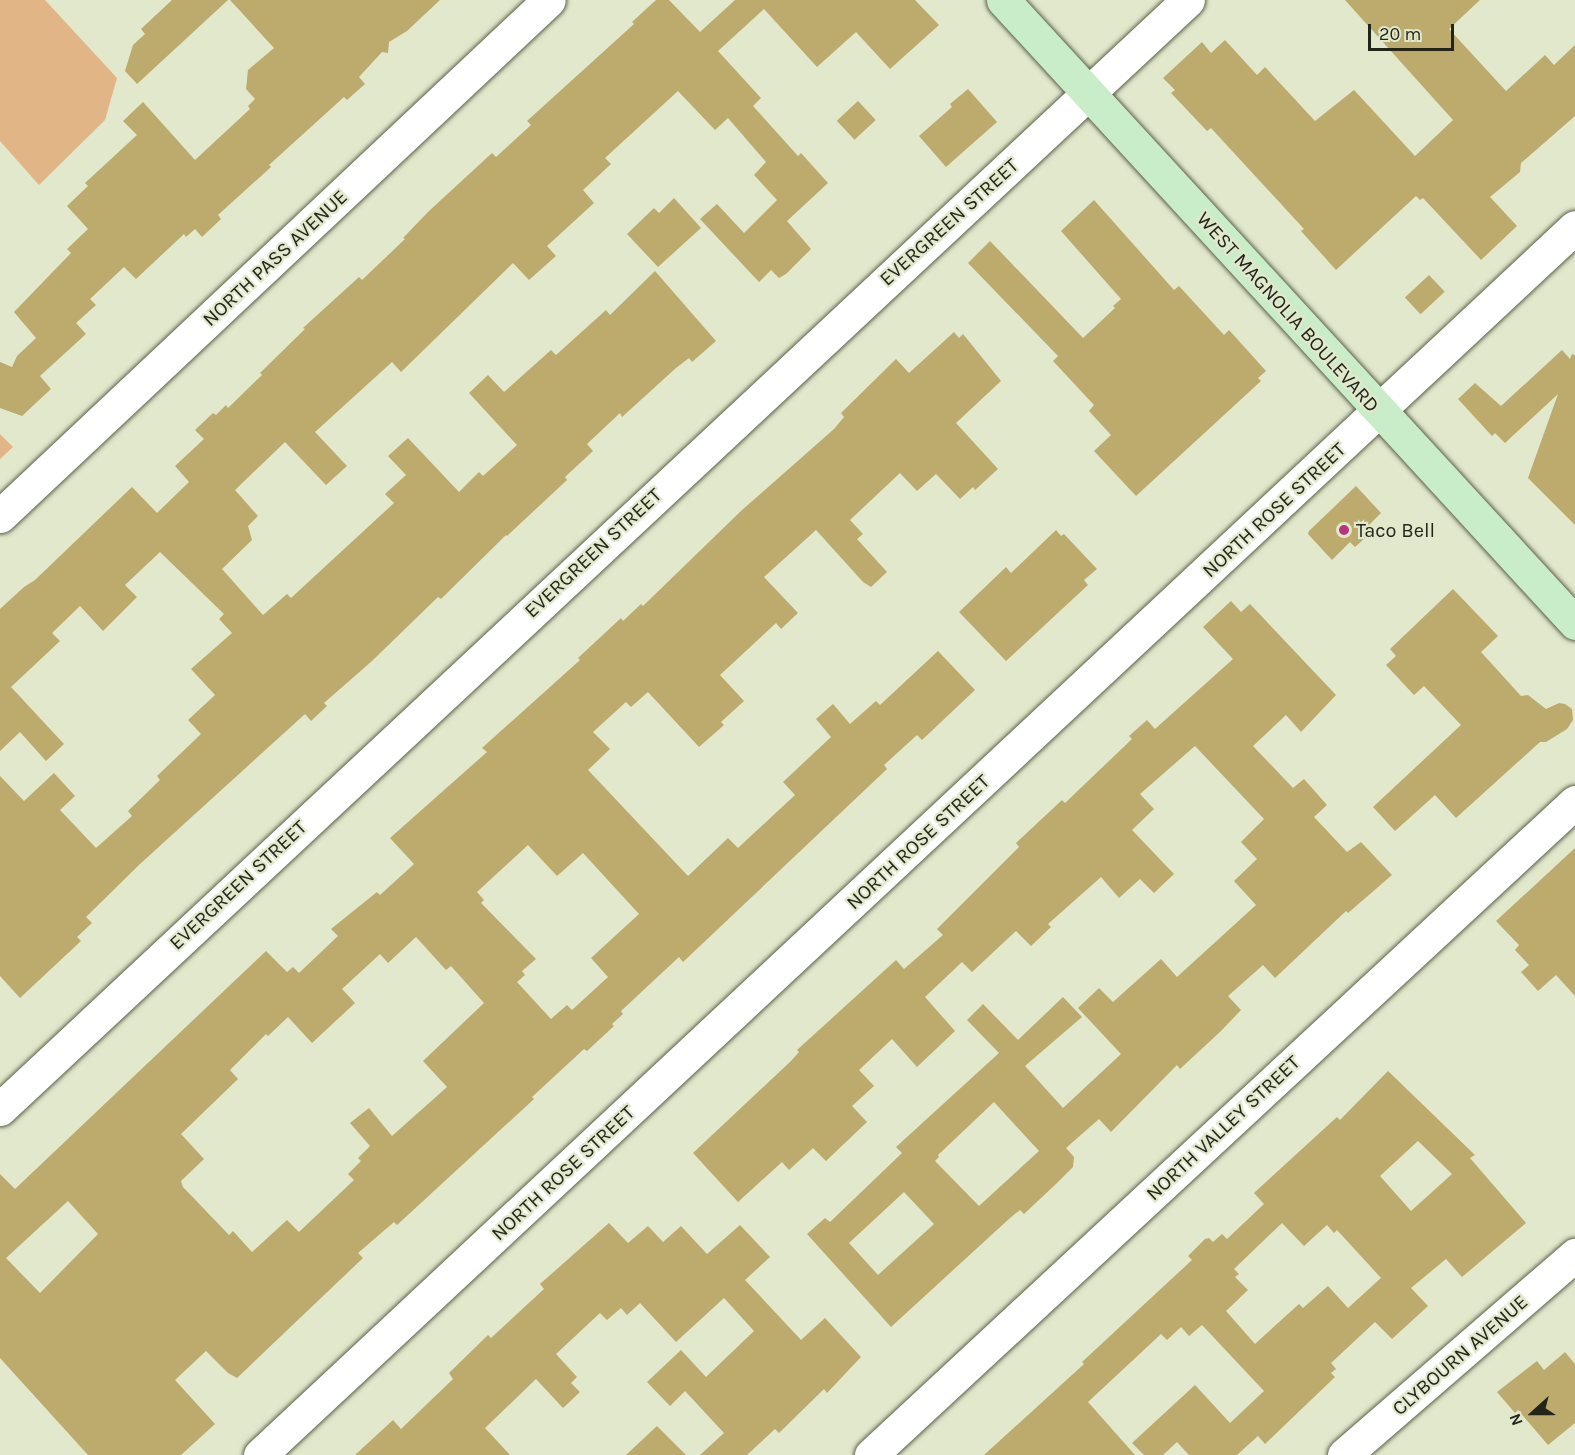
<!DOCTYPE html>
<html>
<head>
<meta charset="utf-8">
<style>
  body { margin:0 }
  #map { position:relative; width:1575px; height:1455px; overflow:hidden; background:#e1e8cc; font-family:Karla,sans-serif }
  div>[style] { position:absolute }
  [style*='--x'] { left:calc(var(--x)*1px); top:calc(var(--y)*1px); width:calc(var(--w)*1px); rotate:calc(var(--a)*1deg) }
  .green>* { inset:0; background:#e2b586 }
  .building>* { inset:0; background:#bdaa6d; transform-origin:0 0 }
  .roads { filter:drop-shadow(0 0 2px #5c6149) drop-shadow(0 0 2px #5c6149) }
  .minor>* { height:33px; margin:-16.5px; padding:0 16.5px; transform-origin:16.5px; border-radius:16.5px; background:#fff }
  .major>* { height:33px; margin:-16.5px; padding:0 16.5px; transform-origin:16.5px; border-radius:16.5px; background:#caedc9 }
  .dots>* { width:16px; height:16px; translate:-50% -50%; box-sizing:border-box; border:3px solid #e1e8cc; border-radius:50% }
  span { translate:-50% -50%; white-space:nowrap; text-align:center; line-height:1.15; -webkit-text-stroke:4.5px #e1e8cc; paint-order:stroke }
  .street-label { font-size:20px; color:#22251a }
  .poi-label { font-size:20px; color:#22251a }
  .left { translate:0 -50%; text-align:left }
  .north { position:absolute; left:1503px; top:1383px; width:60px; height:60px; -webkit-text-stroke:4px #e1e8cc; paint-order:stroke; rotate:249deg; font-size:16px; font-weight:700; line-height:24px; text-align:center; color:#22251a }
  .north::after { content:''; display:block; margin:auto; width:21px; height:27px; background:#22251a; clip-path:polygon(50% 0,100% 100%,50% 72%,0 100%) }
  .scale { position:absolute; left:1368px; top:24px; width:86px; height:27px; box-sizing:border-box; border:3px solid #22251a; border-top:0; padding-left:8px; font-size:18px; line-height:21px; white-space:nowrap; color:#22251a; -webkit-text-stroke:4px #e1e8cc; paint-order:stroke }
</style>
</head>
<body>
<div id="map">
  <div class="green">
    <i style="clip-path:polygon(0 0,45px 0,117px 78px,105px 120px,39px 185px,0 141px)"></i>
    <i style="clip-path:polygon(0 434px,13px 447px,0 459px)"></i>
  </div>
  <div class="building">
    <i style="clip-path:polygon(172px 0,228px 0,137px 84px,125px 71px,133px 45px,145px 34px,141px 29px)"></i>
    <i style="clip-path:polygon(230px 0,440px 0,407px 31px,389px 42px,388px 53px,382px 52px,359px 77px,365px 84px,347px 100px,344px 97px,269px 165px,271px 167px,218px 215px,221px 219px,202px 237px,195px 229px,186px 237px,184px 234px,136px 279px,124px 267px,90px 299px,96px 305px,76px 323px,86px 334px,40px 376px,51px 389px,22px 416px,0 408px,0 362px,12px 367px,17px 356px,36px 338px,14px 312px,71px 253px,67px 249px,88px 229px,67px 206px,88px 186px,85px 183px,137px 135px,123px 121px,143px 102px,195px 160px,250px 109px,248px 106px,255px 99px,246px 89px,248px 70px,274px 48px)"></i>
    <i style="clip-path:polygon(656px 0,669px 0,700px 32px,735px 0,915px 0,939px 25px,890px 69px,856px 32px,817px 67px,764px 9px,718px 51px,761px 98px,753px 106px,798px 156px,801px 153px,828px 183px,787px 221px,811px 249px,786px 274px,779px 278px,771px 270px,759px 282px,700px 219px,717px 204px,744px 233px,777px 200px,754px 175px,766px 162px,728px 118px,715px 130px,678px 91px,605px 158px,611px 164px,583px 190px,594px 203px,547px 246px,556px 256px,529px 280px,513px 263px,401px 372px,392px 362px,315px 432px,347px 466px,326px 485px,285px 442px,235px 490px,258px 516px,248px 526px,252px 540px,222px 569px,263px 615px,287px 594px,291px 598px,394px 503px,385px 494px,406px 475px,388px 456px,408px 438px,459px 492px,479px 472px,483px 476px,517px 445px,469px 393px,488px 375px,504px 392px,551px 350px,556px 355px,606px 310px,610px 315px,655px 271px,716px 341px,692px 362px,689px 358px,676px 368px,622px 417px,620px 413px,587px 444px,593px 451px,565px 477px,567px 480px,507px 536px,506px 535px,441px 599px,438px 597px,372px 661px,324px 703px,327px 706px,311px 721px,305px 714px,140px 864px,86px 917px,92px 923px,77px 937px,81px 941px,20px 998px,0 976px,0 776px,24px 801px,54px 773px,75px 796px,60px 810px,96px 848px,132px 816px,128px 811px,160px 780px,157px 776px,201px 734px,188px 720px,215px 695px,191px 669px,232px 633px,219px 619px,224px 614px,160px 552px,125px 585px,137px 597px,103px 631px,80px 606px,52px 633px,60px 641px,11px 687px,64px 744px,46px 761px,20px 732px,0 751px,0 609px,24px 587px,35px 580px,132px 487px,157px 513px,189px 482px,175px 466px,204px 439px,195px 430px,213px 413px,216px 415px,226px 405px,228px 408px,262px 375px,260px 373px,305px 329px,303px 328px,359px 277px,362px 280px,405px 239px,403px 238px,429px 211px,492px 153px,496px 157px,531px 125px,527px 121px,634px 24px,632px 22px)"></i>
    <i style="clip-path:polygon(1345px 0,1480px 0,1449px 29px,1506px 91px,1545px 55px,1554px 65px,1575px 45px,1575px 116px,1521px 163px,1520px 172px,1490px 197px,1517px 226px,1481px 260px,1423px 198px,1420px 200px,1416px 196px,1336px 270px,1301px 231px,1304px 229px,1211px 128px,1207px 131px,1171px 93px,1175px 90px,1163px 78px,1202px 42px,1211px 53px,1225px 40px,1257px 75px,1265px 67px,1315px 121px,1354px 90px,1415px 156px,1453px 120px)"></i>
    <i style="clip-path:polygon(968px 89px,997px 122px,946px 167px,919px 136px,952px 107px,950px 104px)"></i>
    <i style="left:858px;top:101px;width:26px;height:29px;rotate:47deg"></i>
    <i style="clip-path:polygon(674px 198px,701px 228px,658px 267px,627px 234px,654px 208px,659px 213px)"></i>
    <i style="clip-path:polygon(1094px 200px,1174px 290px,1179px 286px,1224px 335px,1229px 330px,1266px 371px,1258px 378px,1261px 381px,1136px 496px,1094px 451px,1111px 435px,1089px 411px,1094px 405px,1053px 361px,1058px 356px,968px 263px,990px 241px,1083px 338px,1115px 308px,1113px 306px,1121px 299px,1061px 231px)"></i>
    <i style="left:1429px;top:275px;width:23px;height:33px;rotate:47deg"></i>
    <i style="clip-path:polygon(evenodd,954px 332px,959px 338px,963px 334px,1001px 381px,956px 423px,998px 469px,975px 490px,973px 487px,960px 499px,936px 474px,917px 491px,900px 473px,850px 520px,863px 534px,857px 539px,887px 572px,871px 587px,863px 582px,816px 530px,764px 577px,798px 613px,781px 629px,776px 623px,720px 675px,744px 701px,721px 722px,724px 725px,699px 747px,648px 692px,631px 707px,626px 702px,593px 732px,610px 749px,588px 770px,688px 876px,728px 838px,738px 848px,795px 795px,783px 782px,831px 737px,816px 719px,833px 704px,850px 724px,876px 701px,880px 705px,938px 651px,975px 690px,922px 740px,917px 735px,884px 765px,887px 769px,719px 928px,683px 962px,679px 957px,621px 1011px,623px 1014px,612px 1024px,614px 1026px,587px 1051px,584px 1049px,532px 1097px,534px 1099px,397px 1225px,394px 1222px,358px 1253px,363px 1258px,237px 1378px,228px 1373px,206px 1351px,175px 1380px,215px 1424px,181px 1455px,88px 1455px,0 1358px,0 1174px,15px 1189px,266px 951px,287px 972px,293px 967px,299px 973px,338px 936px,331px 929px,377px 892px,380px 895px,414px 864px,390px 838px,487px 752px,482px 748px,580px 660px,578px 658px,621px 618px,623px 621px,641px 604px,643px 606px,742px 510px,834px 429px,844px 417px,841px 413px,896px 359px,909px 373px,954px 332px,528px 845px,557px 876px,583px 853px,639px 914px,591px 958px,608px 977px,572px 1010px,567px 1005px,551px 1019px,517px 982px,525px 975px,522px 971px,536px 959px,481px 903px,484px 900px,477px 892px,528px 845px,954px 332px,416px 937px,446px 970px,451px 966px,484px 1003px,423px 1061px,447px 1087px,392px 1136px,369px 1108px,350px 1123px,370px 1146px,358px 1158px,361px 1161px,348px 1174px,354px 1180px,299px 1232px,287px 1220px,252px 1252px,233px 1231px,229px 1235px,183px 1187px,181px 1181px,204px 1159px,181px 1134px,238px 1079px,230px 1070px,266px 1034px,268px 1036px,288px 1017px,312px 1043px,355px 1003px,342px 989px,380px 954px,388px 963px,416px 937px,954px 332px,68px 1201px,98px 1234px,40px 1293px,6px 1258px,68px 1201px)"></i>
    <i style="clip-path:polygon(1562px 350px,1570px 359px,1572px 354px,1575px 355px,1575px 525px,1528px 478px,1558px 394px,1505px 443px,1495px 433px,1492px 436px,1458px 399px,1475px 383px,1501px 406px)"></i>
    <i style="clip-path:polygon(1356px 486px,1381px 513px,1369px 525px,1374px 530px,1355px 547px,1350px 542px,1332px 560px,1308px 534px,1309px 531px)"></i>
    <i style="clip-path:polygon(1056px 530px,1061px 536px,1064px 534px,1097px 569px,1084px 580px,1088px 585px,1006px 661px,959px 612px,1006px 567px,1011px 573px)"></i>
    <i style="clip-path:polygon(1453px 589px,1498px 636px,1481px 652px,1521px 696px,1528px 695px,1546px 709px,1559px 703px,1565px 704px,1572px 709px,1573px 720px,1567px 729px,1546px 742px,1540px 742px,1456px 818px,1435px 795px,1395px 831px,1373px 807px,1461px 725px,1424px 686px,1414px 695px,1386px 665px,1396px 656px,1390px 649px)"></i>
    <i style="clip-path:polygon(evenodd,1231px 601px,1241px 612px,1250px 604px,1336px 695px,1301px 732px,1286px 715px,1253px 746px,1293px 788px,1304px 779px,1327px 805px,1314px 817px,1347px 852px,1361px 842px,1392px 875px,1348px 913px,1346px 911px,1275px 978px,1263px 965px,1228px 996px,1241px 1010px,1221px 1031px,1180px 1069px,1177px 1065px,1111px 1132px,1099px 1119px,1066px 1148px,1074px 1157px,1073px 1167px,1057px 1183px,1024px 1214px,1020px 1210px,1010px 1218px,891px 1327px,807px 1234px,825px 1218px,830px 1222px,902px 1153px,896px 1147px,999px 1053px,967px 1020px,983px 1004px,1018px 1040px,1063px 997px,1082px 1017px,1025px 1066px,1063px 1108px,1121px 1054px,1078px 1008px,1099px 988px,1113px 1002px,1161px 959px,1177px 977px,1256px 905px,1234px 881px,1257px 859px,1241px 842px,1264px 819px,1195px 746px,1140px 794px,1154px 809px,1132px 830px,1174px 874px,1154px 893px,1140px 879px,1119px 898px,1101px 877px,1048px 924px,1051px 927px,1031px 946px,1016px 931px,972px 972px,962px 962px,925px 997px,955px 1031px,917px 1067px,892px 1039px,859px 1070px,874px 1086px,852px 1106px,867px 1122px,826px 1161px,813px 1148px,789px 1170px,782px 1162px,738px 1202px,693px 1153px,791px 1061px,799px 1052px,797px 1050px,896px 960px,904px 969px,943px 935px,937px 929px,1019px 847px,1016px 843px,1062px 800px,1065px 803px,1132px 739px,1129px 736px,1147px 720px,1155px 729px,1233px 659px,1203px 627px,1231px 601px,994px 1102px,1039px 1151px,979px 1206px,935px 1161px,939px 1157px,938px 1155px,994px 1102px,1231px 601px,904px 1192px,934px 1224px,878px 1275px,849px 1243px,904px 1192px)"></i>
    <i style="clip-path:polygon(1575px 848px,1575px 996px,1556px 975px,1538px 991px,1521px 972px,1529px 965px,1515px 950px,1519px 945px,1496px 921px)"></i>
    <i style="clip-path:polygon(evenodd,1388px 1071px,1475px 1155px,1470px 1158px,1526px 1223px,1462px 1277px,1446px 1259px,1411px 1288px,1428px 1306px,1392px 1339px,1375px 1322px,1331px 1363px,1336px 1369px,1331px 1373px,1335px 1377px,1265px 1444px,1258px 1436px,1237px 1455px,1189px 1455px,1177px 1442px,1163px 1455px,1144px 1455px,1132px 1443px,1195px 1385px,1230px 1423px,1264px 1391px,1202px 1325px,1189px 1336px,1181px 1327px,1167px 1340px,1161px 1334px,1088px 1402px,1135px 1455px,984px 1455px,1084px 1364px,1082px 1362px,1192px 1260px,1188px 1256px,1205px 1239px,1209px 1238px,1213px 1242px,1222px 1234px,1227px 1239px,1264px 1204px,1254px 1193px,1337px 1117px,1340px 1120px,1388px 1071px,1418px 1141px,1452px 1174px,1411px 1211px,1380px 1176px,1418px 1141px,1388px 1071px,1282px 1223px,1304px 1246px,1327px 1225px,1334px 1233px,1337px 1230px,1381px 1278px,1348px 1308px,1328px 1286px,1303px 1308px,1299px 1304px,1255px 1344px,1226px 1311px,1248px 1290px,1235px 1277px,1239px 1274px,1234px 1269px,1282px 1223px)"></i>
    <i style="clip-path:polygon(609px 1223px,628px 1243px,648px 1226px,663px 1242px,681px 1226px,707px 1254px,740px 1225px,770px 1257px,745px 1280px,801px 1340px,825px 1318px,861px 1357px,827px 1393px,824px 1389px,779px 1433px,775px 1429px,747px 1455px,700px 1455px,724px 1433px,685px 1391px,670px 1406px,647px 1382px,681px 1350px,706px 1377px,754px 1331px,724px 1298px,676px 1342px,640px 1303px,627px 1315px,621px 1308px,607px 1320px,600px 1313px,556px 1354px,577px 1377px,571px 1383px,580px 1392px,563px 1408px,536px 1379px,485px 1428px,510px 1455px,355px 1455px,393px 1420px,401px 1429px,453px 1379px,449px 1373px,488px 1335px,491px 1338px,544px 1289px,540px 1284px)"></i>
    <i style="clip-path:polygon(1565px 1352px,1575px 1364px,1575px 1423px,1548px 1445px,1518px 1410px,1515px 1413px,1497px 1392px,1537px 1361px,1544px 1370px)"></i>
    <i style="clip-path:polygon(657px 1426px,686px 1455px,626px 1455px)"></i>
  </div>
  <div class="roads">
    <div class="minor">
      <i style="--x:0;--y:516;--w:753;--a:-43.23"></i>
      <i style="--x:0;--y:1109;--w:1625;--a:-43.03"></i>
      <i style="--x:260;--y:1455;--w:1799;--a:-43.04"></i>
      <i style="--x:871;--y:1455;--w:960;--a:-42.85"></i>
      <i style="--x:1344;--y:1455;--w:306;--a:-40.9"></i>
    </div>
    <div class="major">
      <i style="--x:1003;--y:0;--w:846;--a:47.44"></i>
    </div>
  </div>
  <div class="dots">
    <i style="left:1344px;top:530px;background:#b7357f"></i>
  </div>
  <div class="street-label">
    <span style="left:949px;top:222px;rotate:-42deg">EVERGREEN STREET</span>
    <span style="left:275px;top:258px;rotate:-43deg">NORTH PASS AVENUE</span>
    <span style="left:1288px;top:312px;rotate:48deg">WEST MAGNOLIA BOULEVARD</span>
    <span style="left:1274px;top:510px;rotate:-43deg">NORTH ROSE STREET</span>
    <span style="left:593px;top:553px;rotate:-43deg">EVERGREEN STREET</span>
    <span style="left:918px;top:842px;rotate:-43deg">NORTH ROSE STREET</span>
    <span style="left:238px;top:885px;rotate:-43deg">EVERGREEN STREET</span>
    <span style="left:1223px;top:1128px;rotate:-43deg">NORTH VALLEY STREET</span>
    <span style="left:563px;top:1173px;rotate:-43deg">NORTH ROSE STREET</span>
    <span style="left:1460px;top:1355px;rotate:-41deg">CLYBOURN AVENUE</span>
  </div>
  <div class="poi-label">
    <span class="left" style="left:1356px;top:530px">Taco Bell</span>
  </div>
  <div class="north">N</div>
  <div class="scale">20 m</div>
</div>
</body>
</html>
